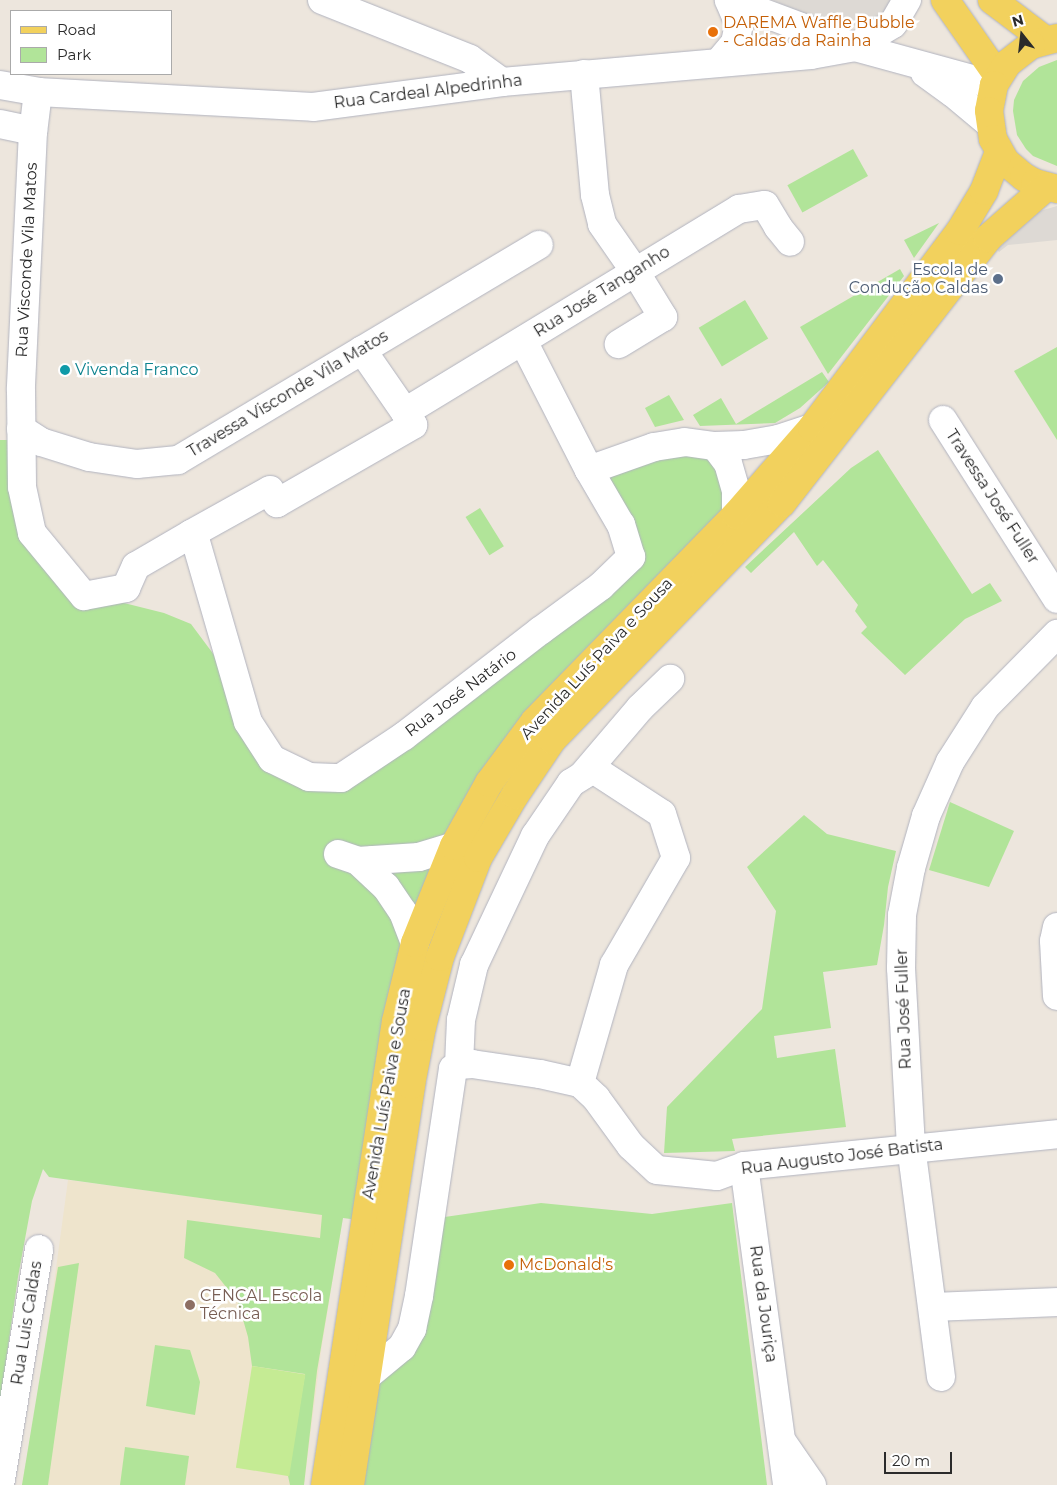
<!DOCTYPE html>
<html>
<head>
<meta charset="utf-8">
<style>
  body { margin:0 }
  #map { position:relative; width:1057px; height:1485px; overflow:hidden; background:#ede6dd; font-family:Montserrat,sans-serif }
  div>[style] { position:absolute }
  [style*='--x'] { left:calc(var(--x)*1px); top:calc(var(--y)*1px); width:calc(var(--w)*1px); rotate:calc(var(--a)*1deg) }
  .education>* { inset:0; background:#eee4cc }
  .green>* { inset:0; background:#b1e499; transform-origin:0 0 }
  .pitch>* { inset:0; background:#c5eb94; transform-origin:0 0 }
  .plaza>* { inset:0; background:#ddd9d4 }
  .roads { filter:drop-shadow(0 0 1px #b1b3bf) drop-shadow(0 0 1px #b1b3bf) }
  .minor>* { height:28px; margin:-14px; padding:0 14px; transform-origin:14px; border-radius:14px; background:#fff }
  .major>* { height:28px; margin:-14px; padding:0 14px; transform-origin:14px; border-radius:14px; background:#f2d15d }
  .dots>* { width:14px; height:14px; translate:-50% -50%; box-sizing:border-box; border:2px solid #fff; border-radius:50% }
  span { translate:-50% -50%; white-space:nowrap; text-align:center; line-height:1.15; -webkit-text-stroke:5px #fff; paint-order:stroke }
  .food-label { font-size:16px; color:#c56008 }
  .left { translate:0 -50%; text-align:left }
  .street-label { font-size:16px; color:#2b2b2b }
  .service-label { font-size:16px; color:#4e5e75 }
  .right { translate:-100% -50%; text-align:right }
  .culture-label { font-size:16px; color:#0d838f }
  .education-label { font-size:16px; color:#785e54 }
  .legend { position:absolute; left:10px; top:10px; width:162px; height:65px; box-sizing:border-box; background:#fff; border:1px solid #aaa; margin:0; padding:6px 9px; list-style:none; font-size:15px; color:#2b2b2b }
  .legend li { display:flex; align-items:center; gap:10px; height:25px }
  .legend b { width:25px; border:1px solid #aaa }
  .north { position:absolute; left:997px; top:10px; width:50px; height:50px; -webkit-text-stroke:4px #fff; paint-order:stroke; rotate:344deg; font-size:14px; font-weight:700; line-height:20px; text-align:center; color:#2b2b2b }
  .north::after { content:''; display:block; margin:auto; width:18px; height:22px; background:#2b2b2b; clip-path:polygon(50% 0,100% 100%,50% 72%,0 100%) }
  .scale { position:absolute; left:884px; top:1452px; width:68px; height:22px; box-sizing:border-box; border:2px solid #2b2b2b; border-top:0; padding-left:6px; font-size:15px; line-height:18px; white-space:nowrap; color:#2b2b2b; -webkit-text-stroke:4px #fff; paint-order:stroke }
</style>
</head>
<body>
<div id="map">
  <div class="education">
    <i style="clip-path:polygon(68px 1180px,343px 1217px,321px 1352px,304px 1485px,22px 1485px,42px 1372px)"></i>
  </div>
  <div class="green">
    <i style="clip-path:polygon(1057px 60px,1057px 166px,1033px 156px,1026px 149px,1017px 135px,1013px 111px,1014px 100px,1023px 81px,1039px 67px)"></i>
    <i style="left:853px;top:149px;width:31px;height:75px;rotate:61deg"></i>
    <i style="clip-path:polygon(939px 223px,914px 258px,904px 240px)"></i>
    <i style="clip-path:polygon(900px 269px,904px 276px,828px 374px,800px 327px)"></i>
    <i style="left:745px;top:300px;width:45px;height:54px;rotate:59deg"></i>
    <i style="clip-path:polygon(1057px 347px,1057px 440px,1014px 371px)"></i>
    <i style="clip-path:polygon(822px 372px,829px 382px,800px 408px,775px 423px,700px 426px,693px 415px,721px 398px,736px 424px)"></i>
    <i style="clip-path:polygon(669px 395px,684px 420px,655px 427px,645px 408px)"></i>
    <i style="clip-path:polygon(0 440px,14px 440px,25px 498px,80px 592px,164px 613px,191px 624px,223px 667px,269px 756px,319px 777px,540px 631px,623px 548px,589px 470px,715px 446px,736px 515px,535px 721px,415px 943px,366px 1221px,343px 1218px,317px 1371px,304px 1485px,290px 1485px,288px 1476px,305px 1374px,252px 1366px,248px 1337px,238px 1302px,215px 1273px,184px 1258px,187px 1220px,320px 1238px,322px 1215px,49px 1177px,43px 1169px,32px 1201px,18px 1277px,0 1403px)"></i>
    <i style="clip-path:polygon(878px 450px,972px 594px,990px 583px,1002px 601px,965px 619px,905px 675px,861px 633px,867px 627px,855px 611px,858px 605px,823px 560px,817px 566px,794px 532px,751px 573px,745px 567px,851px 468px)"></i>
    <i style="left:480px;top:508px;width:45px;height:17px;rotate:58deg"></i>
    <i style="clip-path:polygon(950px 802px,1014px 831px,989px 887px,929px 870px)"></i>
    <i style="clip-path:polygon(804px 815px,827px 834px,896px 851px,888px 887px,884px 925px,877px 965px,823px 972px,831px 1028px,774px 1036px,777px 1058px,835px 1049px,846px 1127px,732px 1139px,735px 1151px,664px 1153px,667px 1107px,762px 1009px,776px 911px,747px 867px)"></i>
    <i style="clip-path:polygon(541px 1203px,652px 1214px,732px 1203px,767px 1485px,350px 1485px,367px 1376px,402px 1347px,431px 1219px)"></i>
    <i style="clip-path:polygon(79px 1263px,48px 1485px,22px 1485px,58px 1267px)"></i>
    <i style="clip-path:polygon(155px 1345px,190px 1350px,200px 1382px,195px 1415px,146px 1406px)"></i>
    <i style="clip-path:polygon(125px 1447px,189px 1456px,185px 1485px,120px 1485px)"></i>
  </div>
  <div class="pitch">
    <i style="left:252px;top:1366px;width:54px;height:103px;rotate:9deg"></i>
  </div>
  <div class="plaza">
    <i style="clip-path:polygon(772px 0,897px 0,890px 13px,870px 25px,857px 26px,818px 19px)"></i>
    <i style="clip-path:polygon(1057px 206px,1057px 240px,1008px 245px,999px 252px,995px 247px,1033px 213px)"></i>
  </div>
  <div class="roads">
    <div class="minor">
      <i style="--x:322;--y:0;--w:159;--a:21.7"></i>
      <i style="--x:470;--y:59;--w:39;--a:36"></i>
      <i style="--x:729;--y:0;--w:134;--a:20.5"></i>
      <i style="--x:855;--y:47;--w:144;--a:15.3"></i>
      <i style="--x:719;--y:62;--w:25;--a:-50"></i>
      <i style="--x:735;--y:43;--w:19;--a:-78"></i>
      <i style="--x:739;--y:24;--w:26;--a:-113"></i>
      <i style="--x:925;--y:73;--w:34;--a:36"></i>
      <i style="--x:953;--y:93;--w:48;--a:40"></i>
      <i style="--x:584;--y:74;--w:121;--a:84.8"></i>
      <i style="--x:595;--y:195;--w:30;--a:76"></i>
      <i style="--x:602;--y:224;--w:60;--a:55.2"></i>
      <i style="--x:636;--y:273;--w:52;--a:58.5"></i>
      <i style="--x:663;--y:317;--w:52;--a:148.5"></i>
      <i style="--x:0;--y:85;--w:39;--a:10"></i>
      <i style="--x:38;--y:92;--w:275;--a:3.1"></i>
      <i style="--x:313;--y:107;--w:191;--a:-7.5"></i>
      <i style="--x:502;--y:82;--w:310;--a:-5"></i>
      <i style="--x:811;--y:55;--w:45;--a:-10.3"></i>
      <i style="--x:855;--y:47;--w:44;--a:-31.2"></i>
      <i style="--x:893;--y:24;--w:28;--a:-60"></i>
      <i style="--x:38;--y:92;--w:39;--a:97"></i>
      <i style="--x:33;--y:131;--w:259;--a:92.7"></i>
      <i style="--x:21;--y:390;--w:97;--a:89.4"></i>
      <i style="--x:22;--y:487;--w:47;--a:77.7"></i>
      <i style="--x:32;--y:533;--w:82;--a:50.5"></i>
      <i style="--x:84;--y:596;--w:43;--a:-10.8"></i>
      <i style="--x:126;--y:588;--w:24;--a:-66"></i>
      <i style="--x:136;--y:566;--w:64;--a:-30.2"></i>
      <i style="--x:191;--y:534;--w:90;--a:-29.1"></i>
      <i style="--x:270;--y:490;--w:15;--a:62"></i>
      <i style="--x:277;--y:503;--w:157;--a:-29.8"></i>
      <i style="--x:413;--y:425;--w:15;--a:-122"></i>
      <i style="--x:405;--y:412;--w:391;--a:-31.3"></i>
      <i style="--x:739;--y:209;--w:26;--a:-9"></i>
      <i style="--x:765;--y:205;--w:26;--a:59"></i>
      <i style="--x:778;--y:227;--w:19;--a:51"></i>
      <i style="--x:0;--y:124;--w:34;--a:12"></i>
      <i style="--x:362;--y:350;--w:75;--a:55.3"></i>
      <i style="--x:943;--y:420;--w:212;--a:57.5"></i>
      <i style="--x:21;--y:429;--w:24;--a:33"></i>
      <i style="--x:41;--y:442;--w:50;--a:17.4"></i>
      <i style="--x:89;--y:457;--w:49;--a:8.3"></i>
      <i style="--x:137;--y:464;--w:41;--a:-5.6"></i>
      <i style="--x:178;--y:460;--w:420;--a:-30.8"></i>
      <i style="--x:715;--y:446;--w:21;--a:53"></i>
      <i style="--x:728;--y:463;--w:29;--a:74"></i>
      <i style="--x:736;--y:491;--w:24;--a:90"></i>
      <i style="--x:589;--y:470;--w:69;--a:-19.5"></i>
      <i style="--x:654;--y:447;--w:31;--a:-9"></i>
      <i style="--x:685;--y:442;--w:30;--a:8"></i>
      <i style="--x:715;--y:446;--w:29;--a:-2"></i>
      <i style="--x:744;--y:445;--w:35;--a:-10"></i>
      <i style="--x:778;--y:439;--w:36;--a:-18"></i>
      <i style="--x:191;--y:534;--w:9;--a:58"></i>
      <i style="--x:196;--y:542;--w:187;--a:73.9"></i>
      <i style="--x:248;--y:722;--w:44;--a:57"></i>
      <i style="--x:272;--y:759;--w:41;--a:25.9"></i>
      <i style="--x:309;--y:777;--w:32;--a:2"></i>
      <i style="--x:341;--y:778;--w:76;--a:-33.7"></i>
      <i style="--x:404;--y:736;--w:172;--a:-37.7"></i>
      <i style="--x:540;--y:631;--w:76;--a:-36.4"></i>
      <i style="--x:601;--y:586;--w:42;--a:-44"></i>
      <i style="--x:631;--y:557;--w:34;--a:-107"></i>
      <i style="--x:621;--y:525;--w:64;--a:-120.2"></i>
      <i style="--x:589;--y:470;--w:145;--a:-117.1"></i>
      <i style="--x:583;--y:775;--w:88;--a:-49.6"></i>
      <i style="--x:640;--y:708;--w:42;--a:-44"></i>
      <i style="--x:338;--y:854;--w:21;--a:19"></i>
      <i style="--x:358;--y:861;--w:15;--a:-4"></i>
      <i style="--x:373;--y:860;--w:46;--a:-3.7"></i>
      <i style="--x:419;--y:857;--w:37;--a:-17"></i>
      <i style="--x:358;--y:861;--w:38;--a:43"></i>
      <i style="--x:386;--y:887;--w:30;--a:56"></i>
      <i style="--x:403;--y:912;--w:33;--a:69"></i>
      <i style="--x:1057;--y:927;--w:14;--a:102"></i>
      <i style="--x:1054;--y:941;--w:55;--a:86.9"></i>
      <i style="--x:459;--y:1065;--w:13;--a:-4"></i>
      <i style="--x:472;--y:1064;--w:69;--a:8.4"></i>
      <i style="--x:540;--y:1074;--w:41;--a:12.7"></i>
      <i style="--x:580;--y:1083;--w:22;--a:43"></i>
      <i style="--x:596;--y:1098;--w:59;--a:53.9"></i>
      <i style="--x:631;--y:1146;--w:35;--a:43"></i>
      <i style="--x:657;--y:1170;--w:60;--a:5.7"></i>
      <i style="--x:717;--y:1176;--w:29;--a:-20"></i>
      <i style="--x:744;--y:1166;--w:315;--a:-5.8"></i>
      <i style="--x:744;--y:1166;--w:322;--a:82.3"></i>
      <i style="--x:934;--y:1307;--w:123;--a:-2.3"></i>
      <i style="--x:367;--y:1376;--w:45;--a:-39.6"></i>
      <i style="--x:402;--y:1347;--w:21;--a:-61"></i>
      <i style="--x:412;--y:1329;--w:34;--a:-78"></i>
      <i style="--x:419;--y:1296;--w:230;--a:-81.5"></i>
      <i style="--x:453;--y:1069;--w:7;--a:-34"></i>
      <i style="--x:459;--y:1065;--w:45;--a:-87.5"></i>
      <i style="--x:461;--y:1020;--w:57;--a:-76.7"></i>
      <i style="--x:474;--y:965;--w:143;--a:-64.7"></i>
      <i style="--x:535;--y:836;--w:64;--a:-55.8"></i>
      <i style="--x:571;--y:783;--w:26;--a:-32"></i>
      <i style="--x:593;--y:769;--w:82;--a:33.1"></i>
      <i style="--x:662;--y:814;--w:46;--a:72.3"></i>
      <i style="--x:676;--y:858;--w:124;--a:120.1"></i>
      <i style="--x:614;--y:965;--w:123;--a:106.1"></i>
      <i style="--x:941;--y:1377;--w:232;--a:-97.4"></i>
      <i style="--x:911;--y:1147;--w:179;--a:-93.2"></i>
      <i style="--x:901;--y:968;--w:53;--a:-88.9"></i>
      <i style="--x:902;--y:915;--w:48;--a:-79.2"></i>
      <i style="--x:911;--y:868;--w:54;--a:-73.9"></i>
      <i style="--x:926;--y:816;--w:59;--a:-66"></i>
      <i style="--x:950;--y:762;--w:65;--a:-57.5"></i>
      <i style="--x:985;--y:707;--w:103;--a:-45.4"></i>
      <i style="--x:783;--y:1443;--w:51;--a:55.4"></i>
      <i style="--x:0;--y:1485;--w:239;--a:-80.6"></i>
    </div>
    <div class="major">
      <i style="--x:945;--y:0;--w:93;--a:55.1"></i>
      <i style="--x:992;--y:0;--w:66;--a:37"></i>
      <i style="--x:1057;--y:38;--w:27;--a:165"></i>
      <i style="--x:1031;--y:45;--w:31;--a:142"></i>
      <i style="--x:1007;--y:64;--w:25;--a:122"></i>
      <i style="--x:994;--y:85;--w:26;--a:101"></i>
      <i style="--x:989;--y:111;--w:28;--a:82"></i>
      <i style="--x:993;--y:139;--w:26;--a:61"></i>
      <i style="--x:1006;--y:162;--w:23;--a:40"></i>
      <i style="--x:1024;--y:177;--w:13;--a:29"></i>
      <i style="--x:1035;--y:183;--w:23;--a:15"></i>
      <i style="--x:325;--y:1485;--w:469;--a:-81.3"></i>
      <i style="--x:396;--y:1021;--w:80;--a:-76.3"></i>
      <i style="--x:415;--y:943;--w:105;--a:-68.1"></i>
      <i style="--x:454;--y:846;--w:72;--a:-60.9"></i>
      <i style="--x:489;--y:783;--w:77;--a:-53.4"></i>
      <i style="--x:535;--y:721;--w:288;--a:-45.7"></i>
      <i style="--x:736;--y:515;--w:116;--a:-48.9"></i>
      <i style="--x:812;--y:428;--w:246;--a:-53.1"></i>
      <i style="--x:960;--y:231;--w:47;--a:-59"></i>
      <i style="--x:984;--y:191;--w:42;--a:-69"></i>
      <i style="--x:350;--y:1485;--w:405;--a:-81.3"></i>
      <i style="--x:411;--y:1085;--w:59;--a:-79.3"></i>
      <i style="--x:422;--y:1027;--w:72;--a:-75.6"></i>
      <i style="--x:440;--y:957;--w:106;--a:-69"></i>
      <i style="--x:478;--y:858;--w:73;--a:-59.6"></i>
      <i style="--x:515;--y:795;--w:66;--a:-56.1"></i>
      <i style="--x:552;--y:740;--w:330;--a:-45.9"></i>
      <i style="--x:782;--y:503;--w:336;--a:-52.1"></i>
      <i style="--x:988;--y:238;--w:77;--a:-41.3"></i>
    </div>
  </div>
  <div class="dots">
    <i style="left:713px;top:32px;background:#e8710a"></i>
    <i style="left:998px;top:279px;background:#5c6f8a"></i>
    <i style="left:65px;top:370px;background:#0f9aa8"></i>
    <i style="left:509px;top:1265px;background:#e8710a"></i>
    <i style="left:190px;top:1305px;background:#8d6e63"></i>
  </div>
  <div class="food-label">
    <span class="left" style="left:723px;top:32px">DAREMA Waffle Bubble<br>- Caldas da Rainha</span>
    <span class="left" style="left:519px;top:1265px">McDonald's</span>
  </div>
  <div class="street-label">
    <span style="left:428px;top:92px;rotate:-7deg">Rua Cardeal Alpedrinha</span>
    <span style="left:27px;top:260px;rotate:-87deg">Rua Visconde Vila Matos</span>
    <span style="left:602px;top:292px;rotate:-32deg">Rua José Tanganho</span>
    <span style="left:288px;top:394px;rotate:-31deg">Travessa Visconde Vila Matos</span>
    <span style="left:992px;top:497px;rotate:57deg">Travessa José Fuller</span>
    <span style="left:597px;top:659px;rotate:-47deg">Avenida Luís Paiva e Sousa</span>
    <span style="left:461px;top:693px;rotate:-37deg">Rua José Natário</span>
    <span style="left:904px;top:1009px;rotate:-92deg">Rua José Fuller</span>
    <span style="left:387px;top:1094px;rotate:-80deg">Avenida Luís Paiva e Sousa</span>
    <span style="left:842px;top:1157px;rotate:-7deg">Rua Augusto José Batista</span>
    <span style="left:763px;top:1304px;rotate:82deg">Rua da Jouriça</span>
    <span style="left:27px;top:1323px;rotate:-81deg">Rua Luis Caldas</span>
  </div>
  <div class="service-label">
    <span class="right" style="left:988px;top:279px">Escola de<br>Condução Caldas</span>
  </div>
  <div class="culture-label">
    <span class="left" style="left:75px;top:370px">Vivenda Franco</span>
  </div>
  <div class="education-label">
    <span class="left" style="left:200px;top:1305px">CENCAL Escola<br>Técnica</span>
  </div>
  <ul class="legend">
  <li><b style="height:6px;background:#f2d15d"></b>Road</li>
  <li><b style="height:14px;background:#b1e499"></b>Park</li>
  </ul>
  <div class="north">N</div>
  <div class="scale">20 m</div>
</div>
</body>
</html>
